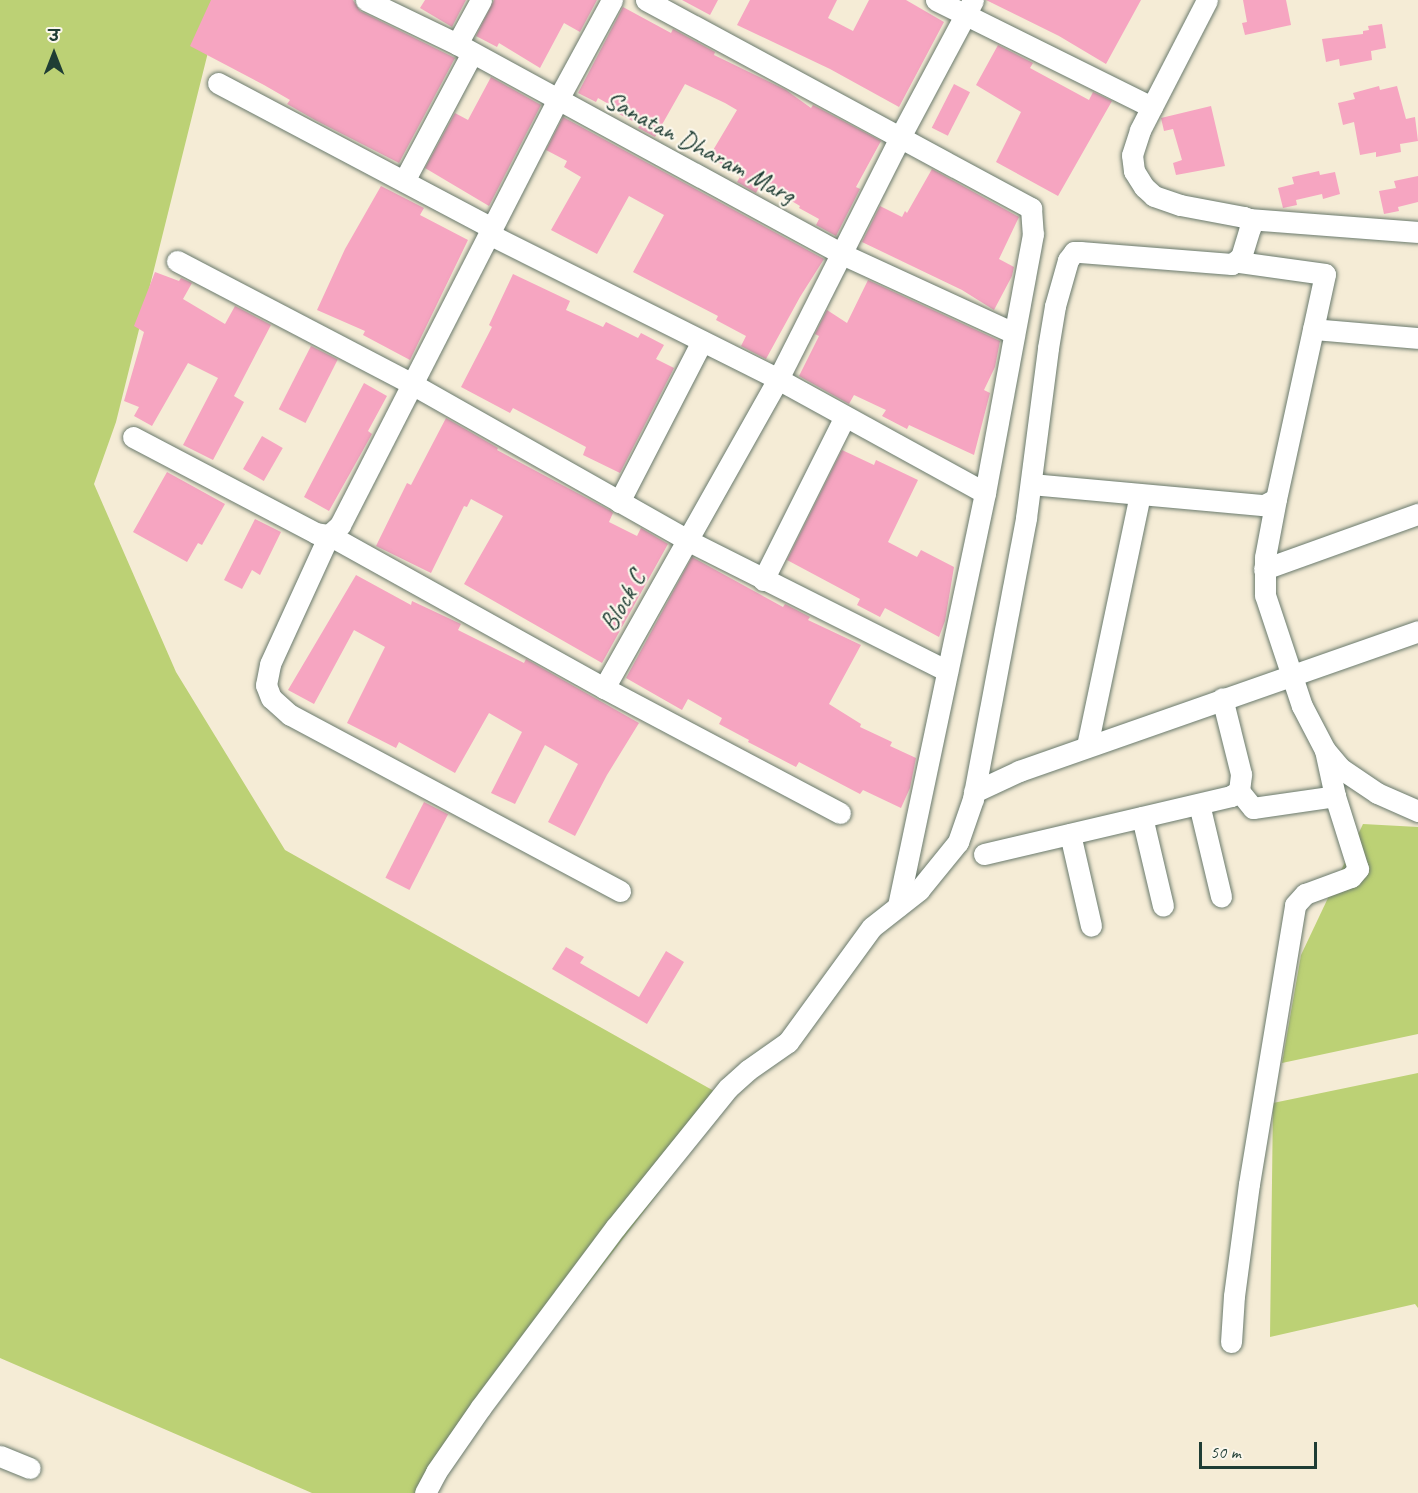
<!DOCTYPE html>
<html>
<head>
<meta charset="utf-8">
<style>
  body { margin:0 }
  #map { position:relative; width:1418px; height:1493px; overflow:hidden; background:#f5ecd6; font-family:Caveat,"Playpen Sans Deva",sans-serif }
  div>[style] { position:absolute }
  [style*='--x'] { left:calc(var(--x)*1px); top:calc(var(--y)*1px); width:calc(var(--w)*1px); rotate:calc(var(--a)*1deg) }
  .green>* { inset:0; background:#bcd175 }
  .building>* { inset:0; background:#f6a5c1; transform-origin:0 0 }
  .roads { filter:drop-shadow(0 0 2px #6a7a6d) drop-shadow(0 0 2px #6a7a6d) }
  .minor>* { height:21px; margin:-10.5px; padding:0 10.5px; transform-origin:10.5px; border-radius:10.5px; background:#fff }
  span { translate:-50% -50%; white-space:nowrap; text-align:center; line-height:1.15; -webkit-text-stroke:4.5px #fbf7ec; paint-order:stroke }
  .street-label { font-size:26px; color:#1f3d34 }
  .north { position:absolute; left:24px; top:24px; width:60px; height:60px; -webkit-text-stroke:4px #fbf7ec; paint-order:stroke; rotate:0deg; font-size:16px; font-weight:700; line-height:24px; text-align:center; color:#1f3d34 }
  .north::after { content:''; display:block; margin:auto; width:21px; height:27px; background:#1f3d34; clip-path:polygon(50% 0,100% 100%,50% 72%,0 100%) }
  .scale { position:absolute; left:1199px; top:1442px; width:118px; height:27px; box-sizing:border-box; border:3px solid #1f3d34; border-top:0; padding-left:8px; font-size:18px; line-height:21px; white-space:nowrap; color:#1f3d34; -webkit-text-stroke:4px #fbf7ec; paint-order:stroke }
</style>
</head>
<body>
<div id="map">
  <div class="green">
    <i style="clip-path:polygon(0 0,221px 0,116px 422px,94px 484px,176px 672px,285px 850px,730px 1100px,427px 1493px,312px 1493px,0 1358px)"></i>
    <i style="clip-path:polygon(1363px 824px,1418px 827px,1418px 1034px,1282px 1063px,1301px 955px)"></i>
    <i style="clip-path:polygon(1418px 1073px,1418px 1308px,1415px 1304px,1270px 1337px,1273px 1103px)"></i>
  </div>
  <div class="building">
    <i style="clip-path:polygon(211px 0,353px 0,360px 11px,455px 58px,399px 163px,315px 120px,287px 104px,290px 100px,264px 85px,190px 46px)"></i>
    <i style="clip-path:polygon(425px 0,466px 0,452px 27px,420px 8px)"></i>
    <i style="clip-path:polygon(494px 0,597px 0,580px 32px,564px 23px,540px 68px,499px 43px,497px 47px,476px 36px)"></i>
    <i style="clip-path:polygon(682px 0,718px 0,710px 15px)"></i>
    <i style="clip-path:polygon(750px 0,837px 0,828px 18px,853px 31px,869px 0,906px 0,944px 22px,899px 107px,830px 69px,737px 25px)"></i>
    <i style="clip-path:polygon(986px 0,1141px 0,1106px 64px,1059px 36px)"></i>
    <i style="clip-path:polygon(1243px 0,1286px 0,1291px 25px,1245px 35px,1242px 23px,1247px 22px)"></i>
    <i style="clip-path:polygon(623px 7px,671px 33px,673px 29px,715px 52px,714px 55px,786px 90px,811px 108px,813px 105px,881px 141px,856px 187px,860px 189px,836px 236px,816px 225px,819px 219px,799px 208px,800px 206px,780px 194px,759px 187px,756px 193px,737px 182px,740px 177px,732px 170px,709px 157px,737px 110px,725px 103px,685px 84px,655px 137px,638px 128px,640px 125px,619px 114px,621px 111px,598px 98px,596px 102px,578px 93px)"></i>
    <i style="clip-path:polygon(1382px 24px,1386px 48px,1371px 51px,1372px 60px,1340px 66px,1339px 59px,1326px 62px,1322px 39px,1363px 34px,1363px 31px,1369px 30px,1368px 26px)"></i>
    <i style="clip-path:polygon(998px 45px,1033px 63px,1030px 68px,1089px 100px,1093px 92px,1112px 101px,1058px 196px,996px 162px,1021px 112px,976px 85px)"></i>
    <i style="clip-path:polygon(491px 77px,541px 105px,489px 206px,425px 168px,455px 113px,468px 120px)"></i>
    <i style="left:954px;top:84px;width:18px;height:49px;rotate:27deg"></i>
    <i style="clip-path:polygon(1379px 86px,1380px 90px,1397px 86px,1406px 119px,1415px 117px,1418px 141px,1400px 144px,1401px 152px,1376px 157px,1376px 152px,1360px 155px,1354px 122px,1343px 125px,1338px 103px,1355px 99px,1353px 93px)"></i>
    <i style="clip-path:polygon(1211px 106px,1225px 166px,1176px 175px,1173px 163px,1182px 160px,1173px 129px,1164px 131px,1161px 118px)"></i>
    <i style="clip-path:polygon(563px 117px,824px 259px,800px 297px,766px 359px,741px 346px,746px 336px,716px 320px,718px 316px,633px 272px,664px 215px,629px 196px,597px 254px,551px 230px,581px 177px,564px 167px,567px 161px,546px 150px)"></i>
    <i style="clip-path:polygon(932px 169px,1019px 217px,999px 259px,1014px 267px,1012px 276px,994px 310px,962px 290px,862px 242px,880px 206px,902px 217px,905px 211px,907px 213px)"></i>
    <i style="clip-path:polygon(1319px 171px,1320px 175px,1335px 172px,1340px 194px,1323px 199px,1322px 194px,1296px 200px,1297px 205px,1283px 208px,1278px 188px,1294px 184px,1292px 177px)"></i>
    <i style="clip-path:polygon(1418px 176px,1418px 202px,1398px 207px,1399px 211px,1384px 214px,1379px 191px,1396px 188px,1394px 181px)"></i>
    <i style="clip-path:polygon(381px 186px,424px 208px,420px 215px,468px 240px,410px 360px,363px 335px,365px 331px,317px 310px,345px 249px)"></i>
    <i style="clip-path:polygon(155px 272px,179px 281px,181px 278px,192px 283px,183px 299px,225px 324px,235px 306px,271px 325px,234px 396px,244px 402px,213px 460px,183px 445px,218px 378px,188px 363px,152px 426px,134px 416px,139px 407px,124px 401px,144px 332px,134px 326px)"></i>
    <i style="clip-path:polygon(513px 274px,570px 301px,566px 310px,603px 327px,606px 322px,638px 338px,641px 333px,664px 345px,656px 359px,674px 368px,620px 473px,583px 455px,586px 447px,513px 408px,510px 413px,461px 387px,492px 327px,489px 325px)"></i>
    <i style="clip-path:polygon(868px 280px,1000px 341px,995px 367px,984px 390px,990px 393px,974px 455px,909px 425px,907px 429px,882px 416px,886px 410px,854px 395px,849px 404px,799px 376px,819px 336px,815px 334px,827px 310px,847px 323px)"></i>
    <i style="left:311px;top:346px;width:30px;height:71px;rotate:27deg"></i>
    <i style="clip-path:polygon(364px 383px,387px 396px,368px 431px,372px 434px,329px 511px,304px 497px)"></i>
    <i style="clip-path:polygon(446px 418px,498px 448px,497px 450px,611px 511px,613px 513px,609px 522px,637px 536px,641px 528px,668px 544px,602px 663px,464px 584px,503px 516px,471px 499px,467px 507px,464px 506px,431px 573px,376px 546px,407px 483px,411px 485px)"></i>
    <i style="left:262px;top:436px;width:24px;height:38px;rotate:30deg"></i>
    <i style="clip-path:polygon(842px 450px,874px 465px,876px 460px,918px 480px,888px 542px,917px 557px,921px 550px,954px 567px,945px 621px,939px 637px,885px 608px,880px 617px,857px 605px,860px 599px,787px 560px)"></i>
    <i style="clip-path:polygon(167px 472px,225px 504px,202px 545px,198px 543px,187px 562px,133px 532px)"></i>
    <i style="clip-path:polygon(255px 519px,281px 532px,260px 575px,252px 570px,242px 589px,224px 580px)"></i>
    <i style="clip-path:polygon(692px 557px,783px 607px,785px 604px,810px 617px,808px 620px,861px 645px,829px 704px,861px 724px,860px 727px,892px 742px,890px 746px,916px 758px,910px 788px,901px 808px,863px 790px,860px 794px,799px 762px,796px 767px,748px 742px,749px 740px,719px 724px,722px 718px,688px 699px,682px 710px,626px 678px)"></i>
    <i style="clip-path:polygon(356px 575px,411px 605px,412px 601px,461px 624px,458px 630px,524px 663px,526px 659px,639px 723px,607px 775px,575px 836px,548px 822px,578px 764px,545px 745px,515px 804px,491px 793px,522px 732px,489px 713px,455px 773px,399px 742px,396px 748px,347px 723px,385px 647px,354px 630px,314px 704px,288px 690px)"></i>
    <i style="left:424px;top:802px;width:27px;height:85px;rotate:27deg"></i>
    <i style="clip-path:polygon(566px 947px,584px 957px,580px 963px,639px 997px,666px 951px,684px 962px,647px 1024px,552px 969px)"></i>
  </div>
  <div class="roads">
    <div class="minor">
      <i style="--x:366;--y:0;--w:101;--a:25.8"></i>
      <i style="--x:457;--y:44;--w:439;--a:28.6"></i>
      <i style="--x:842;--y:254;--w:189;--a:24.7"></i>
      <i style="--x:646;--y:0;--w:438;--a:28.4"></i>
      <i style="--x:1031;--y:208;--w:26;--a:86"></i>
      <i style="--x:1033;--y:234;--w:263;--a:100.5"></i>
      <i style="--x:985;--y:493;--w:422;--a:101.9"></i>
      <i style="--x:936;--y:0;--w:241;--a:26.4"></i>
      <i style="--x:457;--y:44;--w:50;--a:-61.4"></i>
      <i style="--x:218;--y:83;--w:310;--a:27.9"></i>
      <i style="--x:404;--y:181;--w:145;--a:-62"></i>
      <i style="--x:1249;--y:219;--w:169;--a:4.4"></i>
      <i style="--x:489;--y:234;--w:323;--a:26.6"></i>
      <i style="--x:778;--y:379;--w:236;--a:28.8"></i>
      <i style="--x:177;--y:261;--w:265;--a:27.6"></i>
      <i style="--x:412;--y:384;--w:318;--a:29.5"></i>
      <i style="--x:689;--y:541;--w:289;--a:26.7"></i>
      <i style="--x:1313;--y:329;--w:105;--a:4.9"></i>
      <i style="--x:133;--y:437;--w:207;--a:27.7"></i>
      <i style="--x:316;--y:533;--w:13;--a:9"></i>
      <i style="--x:329;--y:535;--w:15;--a:-42"></i>
      <i style="--x:340;--y:525;--w:476;--a:-62.9"></i>
      <i style="--x:557;--y:101;--w:115;--a:-61.4"></i>
      <i style="--x:1031;--y:484;--w:234;--a:5.2"></i>
      <i style="--x:1264;--y:505;--w:13;--a:-27"></i>
      <i style="--x:1276;--y:499;--w:230;--a:-77.7"></i>
      <i style="--x:1325;--y:274;--w:88;--a:-172.1"></i>
      <i style="--x:1276;--y:499;--w:59;--a:100.7"></i>
      <i style="--x:1265;--y:557;--w:38;--a:90"></i>
      <i style="--x:1265;--y:595;--w:117;--a:71.6"></i>
      <i style="--x:1302;--y:706;--w:50;--a:62.4"></i>
      <i style="--x:1325;--y:750;--w:23;--a:50"></i>
      <i style="--x:1340;--y:768;--w:45;--a:34"></i>
      <i style="--x:1377;--y:793;--w:45;--a:23.7"></i>
      <i style="--x:619;--y:502;--w:181;--a:-62.7"></i>
      <i style="--x:1264;--y:569;--w:164;--a:-19.7"></i>
      <i style="--x:763;--y:580;--w:183;--a:-63.4"></i>
      <i style="--x:604;--y:688;--w:355;--a:-60.6"></i>
      <i style="--x:778;--y:379;--w:271;--a:-63.2"></i>
      <i style="--x:900;--y:137;--w:155;--a:-61.9"></i>
      <i style="--x:1087;--y:746;--w:257;--a:-78.1"></i>
      <i style="--x:1239;--y:791;--w:22;--a:51"></i>
      <i style="--x:1253;--y:808;--w:83;--a:-8.3"></i>
      <i style="--x:974;--y:792;--w:50;--a:-25"></i>
      <i style="--x:1019;--y:771;--w:423;--a:-19.3"></i>
      <i style="--x:1199;--y:804;--w:95;--a:76.6"></i>
      <i style="--x:1142;--y:817;--w:91;--a:76.7"></i>
      <i style="--x:1070;--y:834;--w:94;--a:77.1"></i>
      <i style="--x:984;--y:854;--w:254;--a:-13.2"></i>
      <i style="--x:1231;--y:796;--w:9;--a:-32"></i>
      <i style="--x:1239;--y:791;--w:17;--a:-83"></i>
      <i style="--x:1241;--y:774;--w:78;--a:-104"></i>
      <i style="--x:620;--y:891;--w:374;--a:-151.9"></i>
      <i style="--x:290;--y:715;--w:25;--a:-138"></i>
      <i style="--x:271;--y:698;--w:14;--a:-111"></i>
      <i style="--x:266;--y:685;--w:21;--a:-79"></i>
      <i style="--x:270;--y:664;--w:142;--a:-65.4"></i>
      <i style="--x:329;--y:535;--w:315;--a:29.1"></i>
      <i style="--x:604;--y:688;--w:267;--a:27.9"></i>
      <i style="--x:1231;--y:1342;--w:46;--a:-86.3"></i>
      <i style="--x:1234;--y:1296;--w:113;--a:-82.4"></i>
      <i style="--x:1249;--y:1184;--w:283;--a:-80.6"></i>
      <i style="--x:1295;--y:905;--w:15;--a:-48"></i>
      <i style="--x:1305;--y:894;--w:49;--a:-20.3"></i>
      <i style="--x:1351;--y:877;--w:11;--a:-49"></i>
      <i style="--x:1358;--y:869;--w:77;--a:-107.5"></i>
      <i style="--x:1335;--y:796;--w:47;--a:-102.3"></i>
      <i style="--x:0;--y:1456;--w:32;--a:22"></i>
      <i style="--x:425;--y:1493;--w:24;--a:-62"></i>
      <i style="--x:436;--y:1472;--w:79;--a:-55.3"></i>
      <i style="--x:481;--y:1407;--w:224;--a:-53.2"></i>
      <i style="--x:615;--y:1228;--w:180;--a:-51.1"></i>
      <i style="--x:728;--y:1088;--w:27;--a:-42"></i>
      <i style="--x:748;--y:1070;--w:49;--a:-35"></i>
      <i style="--x:788;--y:1042;--w:142;--a:-53.9"></i>
      <i style="--x:872;--y:927;--w:60;--a:-38.2"></i>
      <i style="--x:919;--y:890;--w:62;--a:-50.9"></i>
      <i style="--x:958;--y:842;--w:46;--a:-70.8"></i>
      <i style="--x:973;--y:799;--w:286;--a:-79.3"></i>
      <i style="--x:1026;--y:518;--w:171;--a:-82.6"></i>
      <i style="--x:1048;--y:348;--w:43;--a:-80.5"></i>
      <i style="--x:1055;--y:306;--w:48;--a:-74.2"></i>
      <i style="--x:1068;--y:260;--w:10;--a:-53"></i>
      <i style="--x:1074;--y:252;--w:6;--a:0"></i>
      <i style="--x:1080;--y:252;--w:152;--a:4.5"></i>
      <i style="--x:1232;--y:264;--w:11;--a:-38"></i>
      <i style="--x:1241;--y:257;--w:30;--a:-73"></i>
      <i style="--x:1250;--y:228;--w:9;--a:-96"></i>
      <i style="--x:1249;--y:219;--w:5;--a:-158"></i>
      <i style="--x:1244;--y:217;--w:65;--a:-169.4"></i>
      <i style="--x:1180;--y:205;--w:28;--a:-161"></i>
      <i style="--x:1154;--y:196;--w:13;--a:-138"></i>
      <i style="--x:1144;--y:187;--w:19;--a:-122"></i>
      <i style="--x:1134;--y:171;--w:16;--a:-97"></i>
      <i style="--x:1132;--y:155;--w:26;--a:-72"></i>
      <i style="--x:1140;--y:130;--w:146;--a:-62.7"></i>
    </div>
  </div>
  <div class="street-label">
    <span style="left:700px;top:147px;rotate:28deg">Sanatan Dharam Marg</span>
    <span style="left:623px;top:601px;rotate:-60deg">Block C</span>
  </div>
  <div class="north">उ</div>
  <div class="scale">50 m</div>
</div>
</body>
</html>
